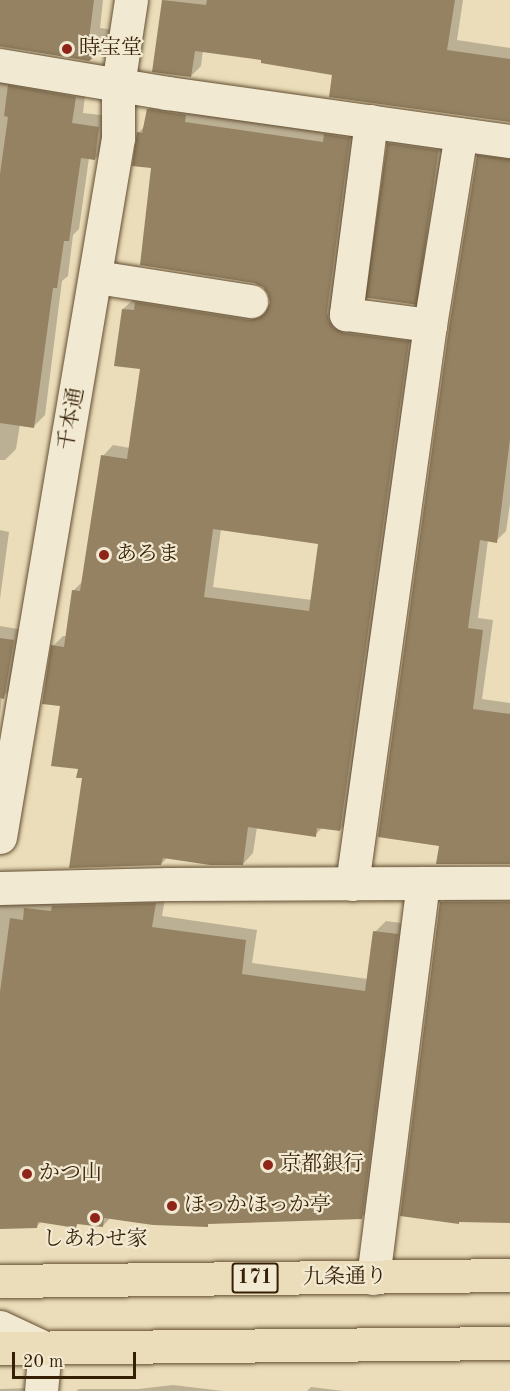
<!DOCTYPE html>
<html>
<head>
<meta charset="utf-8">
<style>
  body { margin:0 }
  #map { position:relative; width:510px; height:1391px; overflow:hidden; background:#ebddb9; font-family:"Old Standard TT","Noto Serif JP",serif }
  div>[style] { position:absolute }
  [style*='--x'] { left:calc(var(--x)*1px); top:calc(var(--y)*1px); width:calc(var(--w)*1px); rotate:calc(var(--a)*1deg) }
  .shadow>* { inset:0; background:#0003 }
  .building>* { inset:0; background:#948263; transform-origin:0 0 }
  .roads { filter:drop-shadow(0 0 2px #624e32) drop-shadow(0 0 2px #624e32) }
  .minor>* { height:33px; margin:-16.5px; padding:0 16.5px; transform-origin:16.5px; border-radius:16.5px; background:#f2e9d2 }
  .highway>* { height:33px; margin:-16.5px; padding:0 16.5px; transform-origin:16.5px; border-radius:16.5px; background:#ebddb9 }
  .dots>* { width:16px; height:16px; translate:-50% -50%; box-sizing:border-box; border:3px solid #f2e9d2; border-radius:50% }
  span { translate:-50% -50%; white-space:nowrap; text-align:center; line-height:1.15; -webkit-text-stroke:4.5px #f2e9d2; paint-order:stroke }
  .shield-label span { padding:2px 4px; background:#f2e9d2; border:2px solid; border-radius:4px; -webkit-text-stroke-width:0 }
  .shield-label { font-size:20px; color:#351f05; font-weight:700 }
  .poi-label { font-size:21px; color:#351f05 }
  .left { translate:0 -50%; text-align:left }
  .street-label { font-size:21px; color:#351f05 }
  .scale { position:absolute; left:12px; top:1352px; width:124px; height:27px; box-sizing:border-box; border:3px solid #351f05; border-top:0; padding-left:8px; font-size:18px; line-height:21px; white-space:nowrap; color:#351f05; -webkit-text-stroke:4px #f2e9d2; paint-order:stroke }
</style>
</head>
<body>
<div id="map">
  <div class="shadow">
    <i style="clip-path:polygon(0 0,103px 0,100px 28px,116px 30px,115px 35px,88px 59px,0 47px)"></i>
    <i style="clip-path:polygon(164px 0,463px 0,457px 40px,510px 48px,510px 121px,334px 74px,263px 59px,203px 50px,201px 66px,191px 76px,154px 70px)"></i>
    <i style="clip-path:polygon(0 69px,86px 86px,83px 113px,109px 116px,106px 148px,95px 159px,89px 158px,79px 229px,73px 235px,68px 276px,62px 281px,45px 415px,34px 426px,20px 424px,16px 449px,5px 460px,0 460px)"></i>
    <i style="clip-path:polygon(evenodd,159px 99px,360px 128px,337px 300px,418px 331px,350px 819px,340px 830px,323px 827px,315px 835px,257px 827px,253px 853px,243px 864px,167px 858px,161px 864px,79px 768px,61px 705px,53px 646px,63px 636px,67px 636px,73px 591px,83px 581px,103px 456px,113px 445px,130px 448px,141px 368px,123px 309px,134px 299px,260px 310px,269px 309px,271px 304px,270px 293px,152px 167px,138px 133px,145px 126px,148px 109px,159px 99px,221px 529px,320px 543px,312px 600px,213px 587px,221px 529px)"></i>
    <i style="clip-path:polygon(399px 133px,449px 140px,424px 292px,414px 302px,389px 143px)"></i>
    <i style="clip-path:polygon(488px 146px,510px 149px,510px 504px,506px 531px,496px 541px,488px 540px,478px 618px,493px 620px,482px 699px,510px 703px,510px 863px,440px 845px,478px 156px)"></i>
    <i style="clip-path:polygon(0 530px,9px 532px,0 599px)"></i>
    <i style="clip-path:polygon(0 626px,24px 630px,15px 686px,2px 697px,0 714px)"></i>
    <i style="clip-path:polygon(510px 890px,510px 1220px,441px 903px,452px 892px)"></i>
    <i style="clip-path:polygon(166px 893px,162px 916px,257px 930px,252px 963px,368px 979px,375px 932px,386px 921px,408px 924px,372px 1207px,361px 1218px,210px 1222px,207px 1225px,110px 1218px,103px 1226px,79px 1222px,76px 1226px,42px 1221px,36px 1227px,0 1227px,0 894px)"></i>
    <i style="clip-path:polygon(173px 1385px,223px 1391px,76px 1391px,79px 1389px,138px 1389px)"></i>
    <i style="clip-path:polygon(311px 1387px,344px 1391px,307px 1391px)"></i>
    <i style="clip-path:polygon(29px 1388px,44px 1391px,0 1391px,0 1389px)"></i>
  </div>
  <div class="building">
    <i style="clip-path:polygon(0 0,94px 0,89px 39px,106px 41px,105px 48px,89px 61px,0 46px)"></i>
    <i style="clip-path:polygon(162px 0,206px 5px,207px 0,455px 0,447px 50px,510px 59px,510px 122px,329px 97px,332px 75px,261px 63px,261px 60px,195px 51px,191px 77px,152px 72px)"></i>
    <i style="clip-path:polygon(8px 85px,76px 97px,72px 123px,99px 127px,95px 160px,81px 158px,69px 241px,64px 241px,57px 288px,53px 288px,34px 428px,0 423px,0 174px,8px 117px,4px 116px)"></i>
    <i style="clip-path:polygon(evenodd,147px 109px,186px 115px,185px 122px,323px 142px,324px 134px,350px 138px,327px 312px,329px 321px,334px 328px,344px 333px,409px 341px,340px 831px,317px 828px,316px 837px,248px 827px,243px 865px,210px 865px,163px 858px,161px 865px,69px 868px,82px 778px,76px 778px,78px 769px,51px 766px,60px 706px,42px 704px,51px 645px,64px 647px,72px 590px,80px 591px,101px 455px,127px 459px,140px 369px,114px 366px,122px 309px,134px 310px,135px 302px,249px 320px,258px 318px,265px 313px,270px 303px,268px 294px,263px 287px,254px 283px,140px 265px,151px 168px,132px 166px,137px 132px,142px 133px,147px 109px,213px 529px,318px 544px,309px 611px,204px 597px,213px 529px)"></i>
    <i style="left:387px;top:143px;width:52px;height:156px;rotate:8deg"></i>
    <i style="clip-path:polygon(477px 155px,510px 159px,510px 439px,497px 543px,480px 540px,468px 628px,483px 630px,473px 709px,510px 714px,510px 864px,436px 864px,439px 846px,378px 837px,449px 328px)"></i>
    <i style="clip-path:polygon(0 638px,14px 640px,4px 699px,0 698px)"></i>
    <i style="clip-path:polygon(440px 902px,510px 902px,510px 1223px,459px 1222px,459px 1224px,400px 1216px)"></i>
    <i style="clip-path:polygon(156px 903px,152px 927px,246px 940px,242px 974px,365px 991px,373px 931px,398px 934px,362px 1219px,208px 1224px,208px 1227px,153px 1225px,104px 1218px,103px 1227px,77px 1224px,76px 1228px,38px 1222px,37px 1228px,0 1229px,0 992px,10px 918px,23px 920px,24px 908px,51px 911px,52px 906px)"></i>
  </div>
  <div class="roads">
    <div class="minor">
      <i style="--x:0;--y:65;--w:169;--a:9.5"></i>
      <i style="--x:167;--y:93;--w:346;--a:8"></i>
      <i style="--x:371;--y:121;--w:195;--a:97.4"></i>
      <i style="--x:346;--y:314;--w:85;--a:7.5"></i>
      <i style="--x:97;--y:277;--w:156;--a:8.9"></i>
      <i style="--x:0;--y:837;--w:709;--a:-80.42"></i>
      <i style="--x:118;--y:138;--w:53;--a:-90"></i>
      <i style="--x:118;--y:85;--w:86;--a:-81.3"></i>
      <i style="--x:352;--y:884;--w:564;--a:-82.06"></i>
      <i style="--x:430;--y:325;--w:193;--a:-80.8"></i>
      <i style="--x:0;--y:888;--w:168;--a:-1.4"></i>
      <i style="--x:168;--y:884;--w:342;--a:-0.2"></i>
      <i style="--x:373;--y:1278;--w:398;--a:-82.8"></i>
      <i style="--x:0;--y:1327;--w:50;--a:25"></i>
      <i style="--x:45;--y:1348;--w:43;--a:95.3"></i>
    </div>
    <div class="highway">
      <i style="--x:0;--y:1281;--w:510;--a:-0.67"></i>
      <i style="--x:0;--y:1348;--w:510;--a:-0.56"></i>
    </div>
  </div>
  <div class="dots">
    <i style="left:67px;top:49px;background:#8f2418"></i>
    <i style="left:104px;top:555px;background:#8f2418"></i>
    <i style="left:268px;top:1165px;background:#8f2418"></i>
    <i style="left:27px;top:1174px;background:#8f2418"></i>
    <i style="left:172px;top:1206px;background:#8f2418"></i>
    <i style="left:95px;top:1218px;background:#8f2418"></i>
  </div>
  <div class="shield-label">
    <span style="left:255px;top:1278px">171</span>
  </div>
  <div class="poi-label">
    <span class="left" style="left:79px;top:49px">時宝堂</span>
    <span class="left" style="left:116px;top:555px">あろま</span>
    <span class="left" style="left:280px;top:1165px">京都銀行</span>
    <span class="left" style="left:39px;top:1174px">かつ山</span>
    <span class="left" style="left:184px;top:1206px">ほっかほっか亭</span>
    <span style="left:95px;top:1240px">しあわせ家</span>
  </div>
  <div class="street-label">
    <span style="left:72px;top:419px;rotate:-80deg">千本通</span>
    <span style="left:345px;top:1278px;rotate:-1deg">九条通り</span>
  </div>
  <div class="scale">20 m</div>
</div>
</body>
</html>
